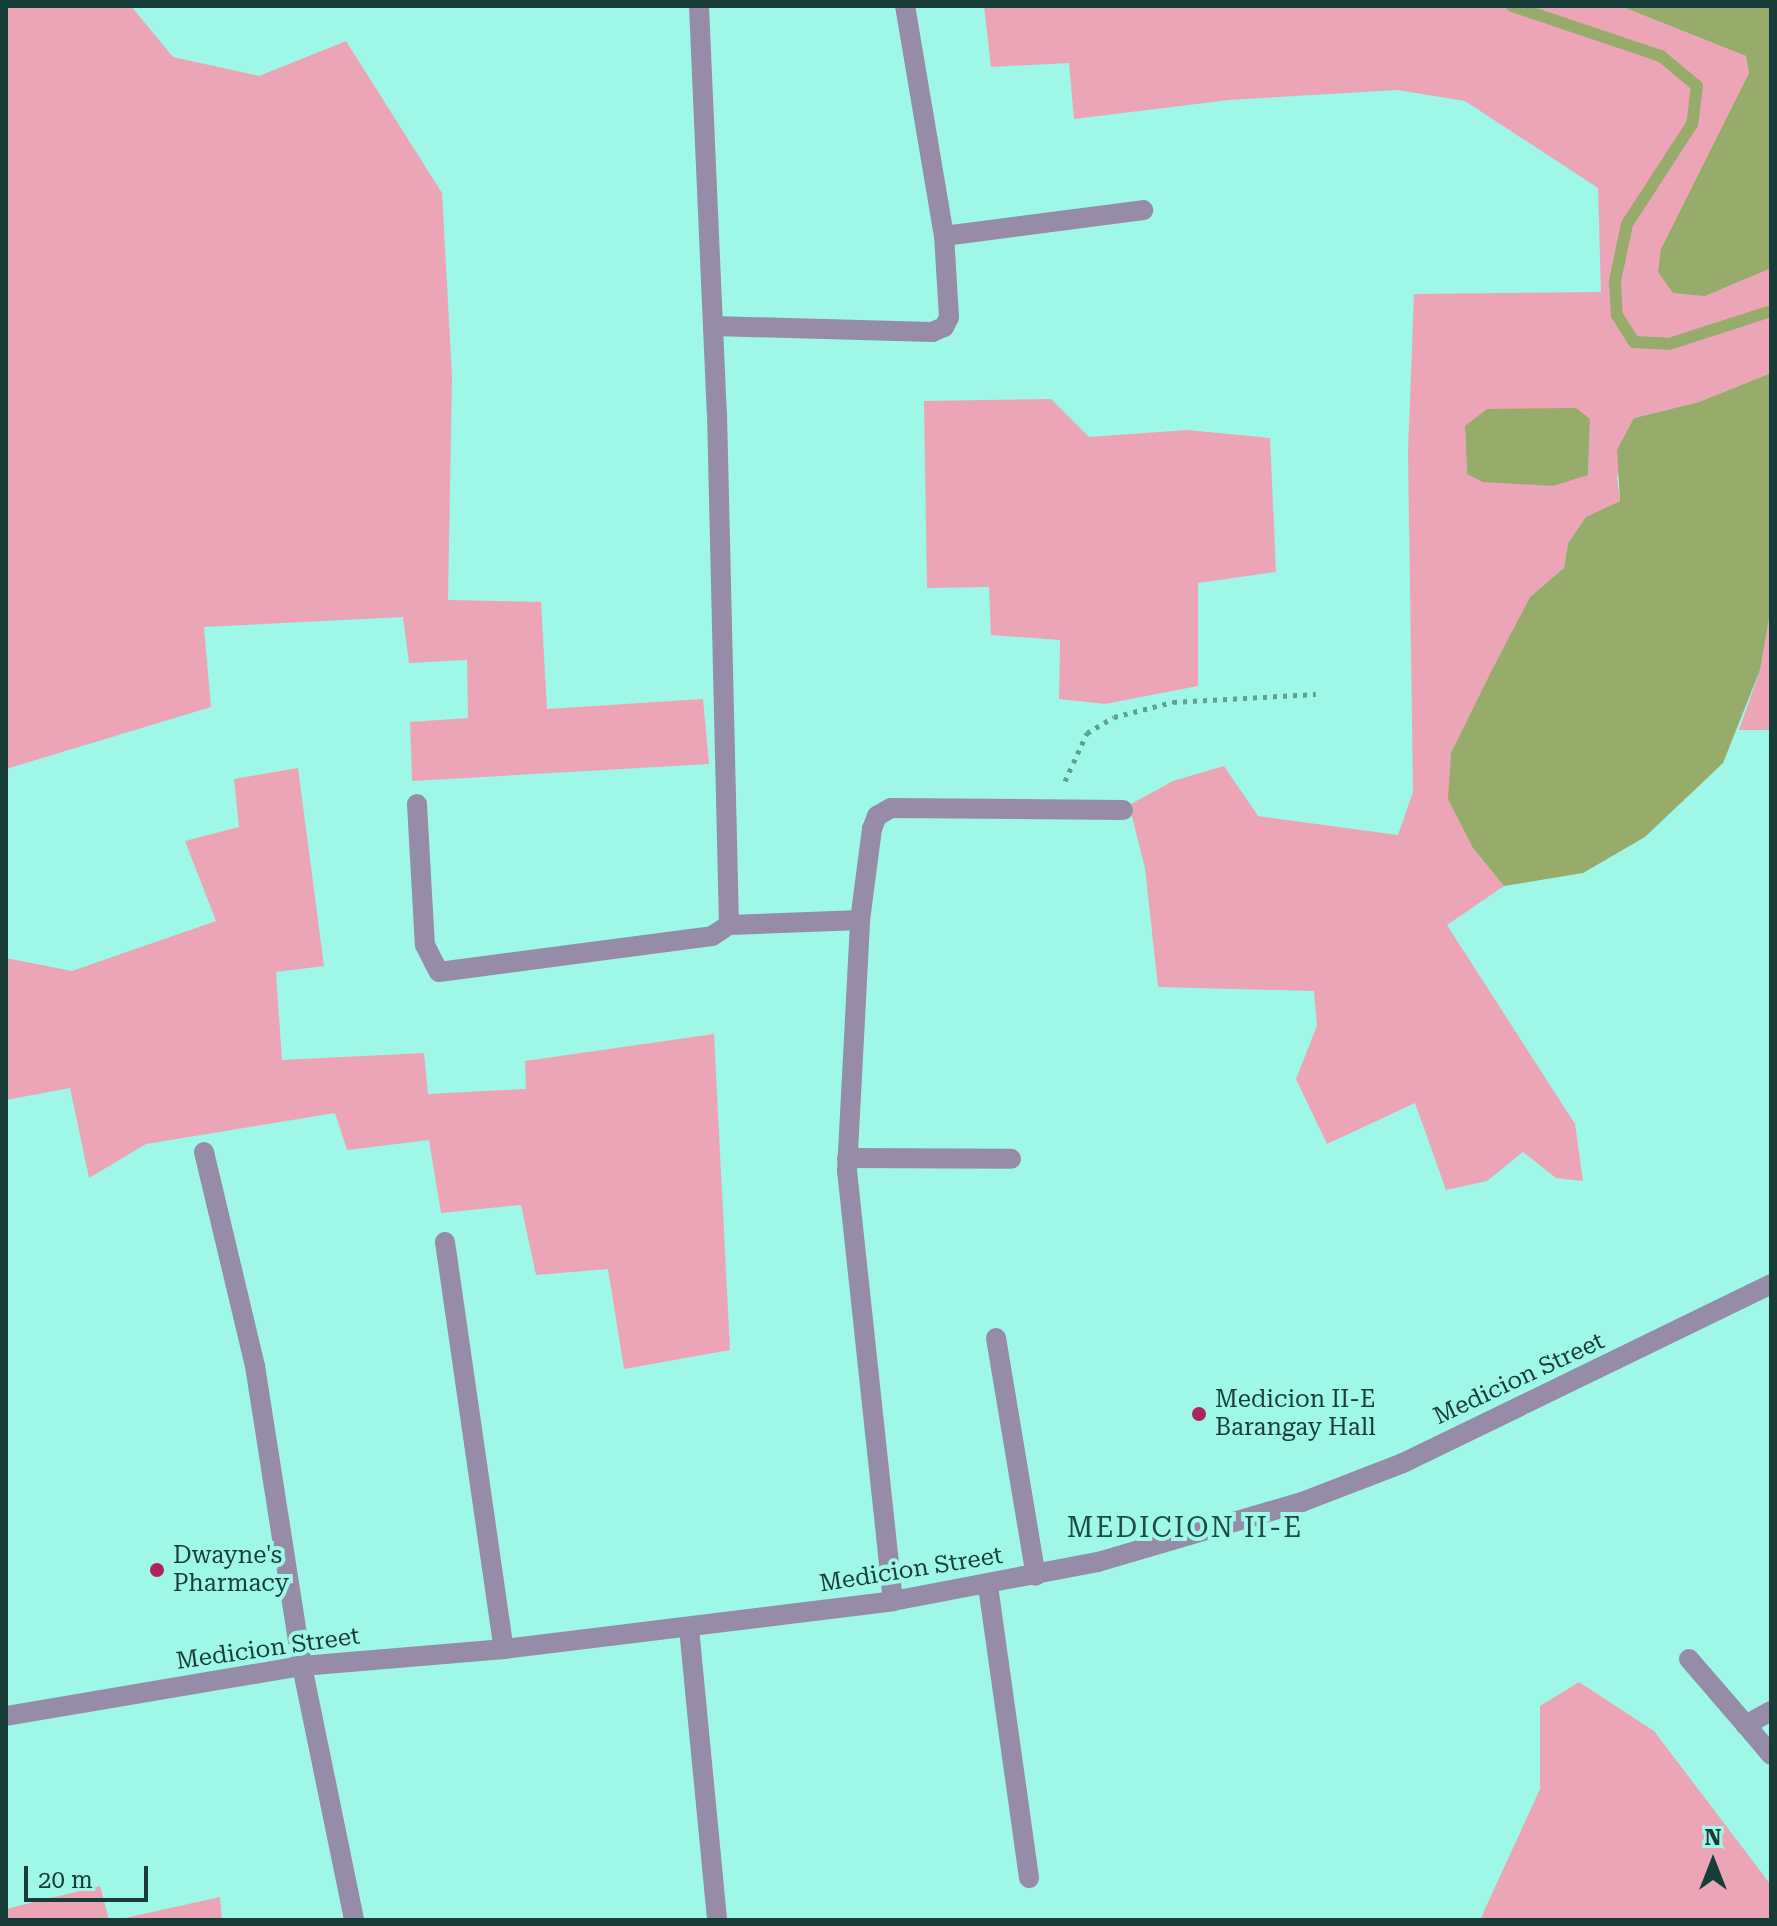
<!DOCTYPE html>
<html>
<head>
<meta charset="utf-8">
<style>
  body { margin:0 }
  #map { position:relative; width:1777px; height:1926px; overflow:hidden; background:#9ff7e8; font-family:"Roboto Serif",serif }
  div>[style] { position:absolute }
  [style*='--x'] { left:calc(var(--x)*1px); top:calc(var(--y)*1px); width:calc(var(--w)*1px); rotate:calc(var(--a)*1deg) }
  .green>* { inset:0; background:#eca5b7 }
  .water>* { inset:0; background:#97ab6b }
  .stream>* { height:12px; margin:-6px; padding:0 6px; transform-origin:6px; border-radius:6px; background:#97ab6b }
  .path>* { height:5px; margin-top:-2.5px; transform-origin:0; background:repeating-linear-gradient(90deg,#60a096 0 4px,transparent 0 10px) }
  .minor>* { height:20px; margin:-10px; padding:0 10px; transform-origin:10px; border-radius:10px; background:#968ca7 }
  .dots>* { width:22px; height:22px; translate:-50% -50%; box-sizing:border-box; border:4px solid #9ff7e8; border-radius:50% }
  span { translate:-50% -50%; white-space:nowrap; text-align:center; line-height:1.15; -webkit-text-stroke:8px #9ff7e8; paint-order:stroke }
  .street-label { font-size:24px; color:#183d38 }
  .poi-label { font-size:24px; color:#183d38 }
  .left { translate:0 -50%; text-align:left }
  .quarter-label { font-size:28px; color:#1d4c45; letter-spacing:2px }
  .frame { position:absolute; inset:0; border:8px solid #183d38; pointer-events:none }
  .north { position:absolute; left:1673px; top:1822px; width:80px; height:80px; -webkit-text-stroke:6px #9ff7e8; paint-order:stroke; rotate:0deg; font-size:22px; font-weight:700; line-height:32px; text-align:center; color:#183d38 }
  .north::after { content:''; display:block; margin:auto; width:28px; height:36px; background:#183d38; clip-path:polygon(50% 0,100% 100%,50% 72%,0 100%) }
  .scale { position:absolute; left:24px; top:1866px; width:124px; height:36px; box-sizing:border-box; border:4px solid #183d38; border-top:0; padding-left:10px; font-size:24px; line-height:28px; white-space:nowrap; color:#183d38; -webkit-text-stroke:6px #9ff7e8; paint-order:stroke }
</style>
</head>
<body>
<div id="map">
  <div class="green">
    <i style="clip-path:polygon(6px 6px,131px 6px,173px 57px,259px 76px,346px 41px,442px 193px,452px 376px,448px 600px,541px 602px,547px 709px,703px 699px,709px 764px,412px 781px,410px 722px,468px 718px,467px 660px,409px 663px,403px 617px,204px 627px,211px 707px,6px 769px)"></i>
    <i style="clip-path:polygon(evenodd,984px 6px,1620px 6px,1746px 56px,1749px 73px,1679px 219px,1771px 268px,1771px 373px,1699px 402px,1634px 418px,1617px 477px,1620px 501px,1586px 517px,1568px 543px,1564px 568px,1530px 597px,1479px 702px,1473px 848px,1504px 886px,1447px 925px,1575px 1124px,1583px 1181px,1556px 1178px,1523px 1152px,1487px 1181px,1446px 1190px,1415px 1103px,1327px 1144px,1296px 1079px,1317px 1026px,1314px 991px,1158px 987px,1145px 868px,1129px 805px,1173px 781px,1224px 766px,1258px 816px,1398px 835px,1413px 792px,1408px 452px,1414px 294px,1601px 292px,1598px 188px,1465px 101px,1397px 90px,1229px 100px,1074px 119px,1069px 63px,991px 67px,984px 6px,1590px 419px,1588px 475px,1467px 474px,1465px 426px,1590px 419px)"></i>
    <i style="clip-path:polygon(1051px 399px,1089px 437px,1187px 430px,1270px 438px,1276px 572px,1198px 583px,1198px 686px,1105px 704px,1059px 699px,1060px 640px,991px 635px,989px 587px,927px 588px,924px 401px)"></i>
    <i style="clip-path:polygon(1771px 607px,1771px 730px,1739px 730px,1760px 670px)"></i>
    <i style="clip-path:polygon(298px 768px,324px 966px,276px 972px,282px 1060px,424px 1053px,428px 1094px,526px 1089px,525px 1061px,714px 1034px,730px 1350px,624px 1369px,608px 1269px,536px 1275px,521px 1205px,441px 1213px,429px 1140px,347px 1150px,335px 1113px,146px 1144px,89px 1178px,70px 1088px,6px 1100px,6px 958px,72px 971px,216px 921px,185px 841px,239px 827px,234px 779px)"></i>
    <i style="clip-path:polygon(1579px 1682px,1654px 1731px,1771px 1885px,1771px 1920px,1480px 1920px,1540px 1789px,1540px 1706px)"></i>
    <i style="clip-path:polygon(100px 1886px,109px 1920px,6px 1920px,6px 1909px)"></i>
    <i style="clip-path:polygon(220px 1897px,222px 1920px,116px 1920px)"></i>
  </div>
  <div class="water">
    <i style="clip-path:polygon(1620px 6px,1771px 6px,1771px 268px,1705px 296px,1673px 293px,1658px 272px,1661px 249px,1749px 73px,1746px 56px)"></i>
    <i style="clip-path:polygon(1771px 373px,1771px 607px,1760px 670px,1723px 763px,1645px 837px,1583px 873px,1504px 886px,1473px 848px,1448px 799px,1451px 753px,1491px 672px,1530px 597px,1564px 568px,1568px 543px,1586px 517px,1620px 501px,1617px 450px,1634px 418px,1699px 402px)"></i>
    <i style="clip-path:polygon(1576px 408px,1590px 419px,1588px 475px,1553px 486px,1483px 482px,1467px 474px,1465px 426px,1487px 409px)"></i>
  </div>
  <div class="stream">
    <i style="--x:1512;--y:6;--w:157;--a:18.6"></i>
    <i style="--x:1661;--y:56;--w:47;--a:39.8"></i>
    <i style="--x:1697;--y:86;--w:38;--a:97"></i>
    <i style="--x:1692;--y:124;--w:119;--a:123"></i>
    <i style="--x:1627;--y:224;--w:58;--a:101.9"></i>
    <i style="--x:1615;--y:281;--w:34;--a:87"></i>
    <i style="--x:1617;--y:315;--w:32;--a:58"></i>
    <i style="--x:1634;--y:342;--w:35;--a:3"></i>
    <i style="--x:1669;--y:344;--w:107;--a:-17.9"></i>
  </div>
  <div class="path">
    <i style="--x:1065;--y:781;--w:53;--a:-65.4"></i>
    <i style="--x:1087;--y:733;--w:31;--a:-31"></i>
    <i style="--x:1114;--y:717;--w:61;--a:-14.3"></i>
    <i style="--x:1173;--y:702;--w:143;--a:-3.2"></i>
  </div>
  <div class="minor">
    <i style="--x:699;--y:6;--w:407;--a:87.5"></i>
    <i style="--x:717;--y:413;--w:512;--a:88.66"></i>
    <i style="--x:729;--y:925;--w:131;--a:-2.2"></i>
    <i style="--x:944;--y:236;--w:201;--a:-7.4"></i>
    <i style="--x:713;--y:326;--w:219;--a:1.6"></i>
    <i style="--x:932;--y:332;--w:13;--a:-23"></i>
    <i style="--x:944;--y:327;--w:11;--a:-63"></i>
    <i style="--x:949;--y:317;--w:81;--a:-93.5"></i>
    <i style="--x:944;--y:236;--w:233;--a:-99.6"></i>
    <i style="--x:417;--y:804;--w:141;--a:86.8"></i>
    <i style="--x:425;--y:945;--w:30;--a:63"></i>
    <i style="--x:439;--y:972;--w:275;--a:-7.5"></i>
    <i style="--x:712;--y:936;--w:20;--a:-33"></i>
    <i style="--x:204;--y:1152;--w:220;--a:76.6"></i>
    <i style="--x:255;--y:1366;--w:304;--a:81.1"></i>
    <i style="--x:302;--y:1666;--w:259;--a:78.4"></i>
    <i style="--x:847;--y:1158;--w:164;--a:0.3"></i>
    <i style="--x:445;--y:1242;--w:411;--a:81.8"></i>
    <i style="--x:996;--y:1338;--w:241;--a:80.5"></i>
    <i style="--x:988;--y:1586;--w:295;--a:82"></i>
    <i style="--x:893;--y:1601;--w:432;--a:-96.1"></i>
    <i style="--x:847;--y:1171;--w:251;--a:-87"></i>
    <i style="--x:860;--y:920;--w:92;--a:-82.5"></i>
    <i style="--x:872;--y:829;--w:14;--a:-69"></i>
    <i style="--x:877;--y:816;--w:16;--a:-30"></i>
    <i style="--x:891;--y:808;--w:232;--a:0.5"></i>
    <i style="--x:689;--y:1628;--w:293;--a:84.5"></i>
    <i style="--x:1689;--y:1659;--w:87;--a:49.2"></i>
    <i style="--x:1771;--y:1711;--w:29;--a:151"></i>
    <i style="--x:1746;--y:1725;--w:39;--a:50"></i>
    <i style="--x:6;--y:1716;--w:300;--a:-9.6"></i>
    <i style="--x:302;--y:1666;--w:203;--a:-4.8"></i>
    <i style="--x:504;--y:1649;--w:392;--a:-7"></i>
    <i style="--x:893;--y:1601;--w:209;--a:-10.8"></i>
    <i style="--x:1098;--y:1562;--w:213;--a:-16.4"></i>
    <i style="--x:1302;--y:1502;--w:108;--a:-21.1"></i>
    <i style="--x:1403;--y:1463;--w:409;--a:-25.9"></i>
  </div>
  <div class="dots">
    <i style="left:1199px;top:1414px;background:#b0225b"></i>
    <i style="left:157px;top:1570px;background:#b0225b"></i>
  </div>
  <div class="street-label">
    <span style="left:1519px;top:1379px;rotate:-25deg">Medicion Street</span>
    <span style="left:911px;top:1570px;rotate:-9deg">Medicion Street</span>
    <span style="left:268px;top:1649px;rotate:-8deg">Medicion Street</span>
  </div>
  <div class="poi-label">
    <span class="left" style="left:1215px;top:1414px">Medicion II-E<br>Barangay Hall</span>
    <span class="left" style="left:173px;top:1570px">Dwayne's<br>Pharmacy</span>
  </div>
  <div class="quarter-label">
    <span style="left:1185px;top:1528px">MEDICION II-E</span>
  </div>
  <div class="frame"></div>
  <div class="north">N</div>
  <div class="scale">20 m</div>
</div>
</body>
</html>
